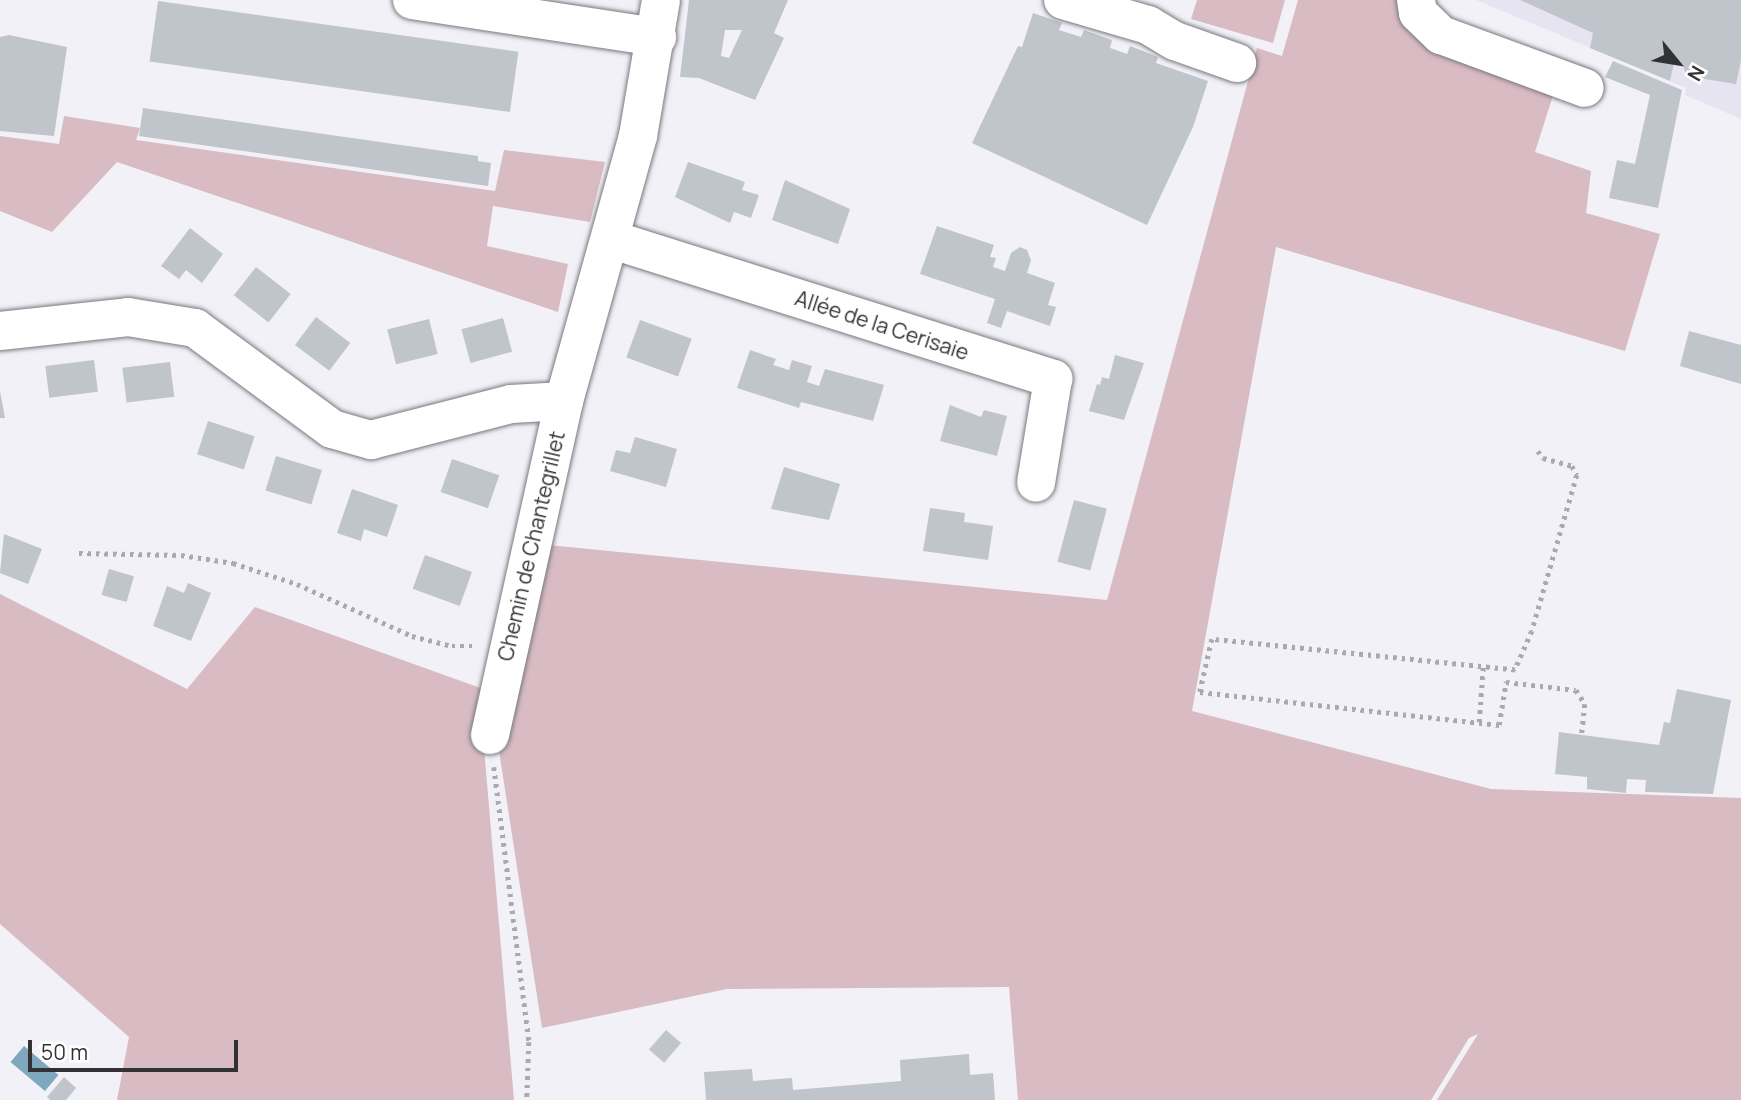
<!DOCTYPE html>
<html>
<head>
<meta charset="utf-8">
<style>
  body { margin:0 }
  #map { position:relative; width:1741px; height:1100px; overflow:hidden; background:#f2f1f8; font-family:Manrope,sans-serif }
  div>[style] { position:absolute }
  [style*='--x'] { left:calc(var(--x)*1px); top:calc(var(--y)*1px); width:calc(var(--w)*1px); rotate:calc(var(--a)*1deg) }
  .built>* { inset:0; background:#e7e4f2 }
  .green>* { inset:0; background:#d9bbc3 }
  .water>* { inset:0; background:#7fa8bf; transform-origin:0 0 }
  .building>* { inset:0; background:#c0c4cb; transform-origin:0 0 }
  .path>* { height:4.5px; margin-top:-2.25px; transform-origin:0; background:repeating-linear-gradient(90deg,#a9a9ae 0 3.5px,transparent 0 8.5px) }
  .roads { filter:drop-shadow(0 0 2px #79787e) drop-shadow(0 0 2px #79787e) }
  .minor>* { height:38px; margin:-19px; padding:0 19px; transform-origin:19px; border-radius:19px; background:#fff }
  span { translate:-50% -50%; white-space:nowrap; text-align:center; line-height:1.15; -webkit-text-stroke:6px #fff; paint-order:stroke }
  .street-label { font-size:21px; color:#323235 }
  .north { position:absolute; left:1643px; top:28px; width:70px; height:70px; -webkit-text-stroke:5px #fff; paint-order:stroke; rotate:120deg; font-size:19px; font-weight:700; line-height:28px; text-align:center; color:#323235 }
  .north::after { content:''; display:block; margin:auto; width:24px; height:32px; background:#323235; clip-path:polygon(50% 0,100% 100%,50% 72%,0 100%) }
  .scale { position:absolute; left:28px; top:1040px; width:210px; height:32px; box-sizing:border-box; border:4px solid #323235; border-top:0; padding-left:9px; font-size:21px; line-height:24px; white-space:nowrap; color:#323235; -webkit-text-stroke:5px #fff; paint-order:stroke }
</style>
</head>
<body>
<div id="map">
  <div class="built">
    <i style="clip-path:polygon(1476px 0,1741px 0,1741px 119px,1685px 95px,1686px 88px)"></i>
  </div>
  <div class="green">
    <i style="clip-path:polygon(1197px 0,1285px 0,1273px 43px,1191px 19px)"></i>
    <i style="clip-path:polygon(1298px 0,1411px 0,1558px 80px,1535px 152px,1591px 171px,1586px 213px,1660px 234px,1625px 351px,1276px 247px,1192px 711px,1491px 789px,1741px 798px,1741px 1100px,1437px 1100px,1478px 1034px,1469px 1038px,1431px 1100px,1018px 1100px,1009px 987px,727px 989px,542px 1028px,497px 738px,538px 544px,1107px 600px,1257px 48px,1282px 56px)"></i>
    <i style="clip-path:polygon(64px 116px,140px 128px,136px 140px,495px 191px,504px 150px,605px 162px,590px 222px,493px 206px,487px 246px,568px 264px,558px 312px,117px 162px,52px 232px,0 211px,0 136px,59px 144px)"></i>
    <i style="clip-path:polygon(0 594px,187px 689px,255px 607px,486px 690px,483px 736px,514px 1100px,117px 1100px,129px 1037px,0 924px)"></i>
  </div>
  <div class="water">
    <i style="left:24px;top:1046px;width:45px;height:21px;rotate:40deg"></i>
  </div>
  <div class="building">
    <i style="clip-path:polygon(evenodd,689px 0,788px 0,774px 33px,784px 38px,755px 100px,699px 78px,680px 77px,689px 0,725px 30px,742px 30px,729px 58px,721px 56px,725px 30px)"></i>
    <i style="clip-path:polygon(1520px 0,1741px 0,1741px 60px,1736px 84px,1686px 76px,1683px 64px,1674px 63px,1670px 81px,1590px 48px,1593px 33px)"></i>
    <i style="left:158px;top:1px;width:364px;height:61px;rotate:8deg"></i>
    <i style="clip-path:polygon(1033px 13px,1062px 23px,1059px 30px,1081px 37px,1084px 30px,1112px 40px,1110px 48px,1127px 54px,1130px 46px,1158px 57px,1156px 63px,1208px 81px,1193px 127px,1147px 225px,972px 143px,1018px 46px,1022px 47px)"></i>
    <i style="clip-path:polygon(9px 35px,67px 47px,54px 136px,0 131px,0 37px)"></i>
    <i style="clip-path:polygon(1613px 61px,1682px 90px,1658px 208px,1609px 198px,1617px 160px,1635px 164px,1650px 95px,1605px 77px)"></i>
    <i style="clip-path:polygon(143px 108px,478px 156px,478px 161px,491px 163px,488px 186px,139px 136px)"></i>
    <i style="clip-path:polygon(688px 162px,745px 182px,742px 190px,759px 195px,751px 218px,734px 212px,730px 223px,675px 197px)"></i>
    <i style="clip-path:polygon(785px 180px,850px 209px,838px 244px,772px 220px)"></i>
    <i style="clip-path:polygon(937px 226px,994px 245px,990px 257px,996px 258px,993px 267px,1005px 271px,1011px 253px,1020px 247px,1027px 250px,1031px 260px,1027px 273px,1055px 283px,1048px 305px,1056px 307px,1050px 326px,1007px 311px,1001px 328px,987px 323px,995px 299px,920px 274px)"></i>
    <i style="clip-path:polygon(190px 228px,223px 254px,202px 283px,186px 270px,179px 279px,161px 266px)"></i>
    <i style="left:256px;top:267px;width:44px;height:36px;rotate:38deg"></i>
    <i style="left:316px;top:317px;width:43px;height:35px;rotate:37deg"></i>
    <i style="left:503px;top:318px;width:35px;height:43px;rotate:75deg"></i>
    <i style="left:429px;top:319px;width:36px;height:43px;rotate:76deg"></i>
    <i style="left:640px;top:320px;width:55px;height:40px;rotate:20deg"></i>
    <i style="clip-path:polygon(1689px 331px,1741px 345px,1741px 384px,1680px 366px)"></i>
    <i style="clip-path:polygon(750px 350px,776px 359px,773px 365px,789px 370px,792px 360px,812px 366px,807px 382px,819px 386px,825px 369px,884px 385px,873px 421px,801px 402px,799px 408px,737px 388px)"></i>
    <i style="clip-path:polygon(1115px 355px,1144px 363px,1124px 420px,1089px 411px,1097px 384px,1100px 385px,1102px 377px,1109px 379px)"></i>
    <i style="left:94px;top:360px;width:32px;height:49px;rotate:83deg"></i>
    <i style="left:170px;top:362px;width:35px;height:48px;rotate:83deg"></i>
    <i style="clip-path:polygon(0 391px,5px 418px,0 418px)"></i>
    <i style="clip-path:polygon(950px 405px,981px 417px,984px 410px,1007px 416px,997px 456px,940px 441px)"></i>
    <i style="left:208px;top:421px;width:49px;height:35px;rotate:18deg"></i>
    <i style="clip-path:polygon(635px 437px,677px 449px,666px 487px,610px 471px,616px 450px,630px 453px)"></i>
    <i style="left:276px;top:456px;width:48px;height:36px;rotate:17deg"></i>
    <i style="left:452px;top:459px;width:50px;height:35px;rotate:19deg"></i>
    <i style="clip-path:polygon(784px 467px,840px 484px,829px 520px,771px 509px)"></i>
    <i style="clip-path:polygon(352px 489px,398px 505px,387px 537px,364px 529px,361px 541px,337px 533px)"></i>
    <i style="left:1074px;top:500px;width:34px;height:64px;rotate:15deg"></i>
    <i style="clip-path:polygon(930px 508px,965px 513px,964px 522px,993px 526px,988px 560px,923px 551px)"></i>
    <i style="clip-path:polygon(4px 534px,42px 549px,28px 584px,0 573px)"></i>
    <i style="left:425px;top:555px;width:50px;height:36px;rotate:20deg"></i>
    <i style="left:109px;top:569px;width:26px;height:27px;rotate:16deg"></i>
    <i style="clip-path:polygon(188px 583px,211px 593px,191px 641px,153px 626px,167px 586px,184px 593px)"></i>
    <i style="clip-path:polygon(1677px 689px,1731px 700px,1713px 794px,1645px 792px,1646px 780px,1627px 779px,1626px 793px,1587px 789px,1587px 777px,1555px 774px,1559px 732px,1659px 745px,1664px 722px,1670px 723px)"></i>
    <i style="left:666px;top:1030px;width:20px;height:26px;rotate:41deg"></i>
    <i style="clip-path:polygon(969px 1054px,970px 1075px,993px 1073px,995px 1100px,706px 1100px,704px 1072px,752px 1069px,753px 1081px,792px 1078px,793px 1090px,901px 1081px,900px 1060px)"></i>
    <i style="clip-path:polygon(64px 1077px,76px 1088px,66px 1100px,50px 1100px,47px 1097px)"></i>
  </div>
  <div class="path">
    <i style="--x:1538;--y:451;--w:9;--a:54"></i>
    <i style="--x:1543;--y:458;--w:30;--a:15"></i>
    <i style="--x:1572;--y:466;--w:10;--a:61"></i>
    <i style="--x:1577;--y:475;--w:162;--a:106.1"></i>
    <i style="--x:1532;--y:631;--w:43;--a:113.6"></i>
    <i style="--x:1515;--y:670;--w:305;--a:-174.2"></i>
    <i style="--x:1212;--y:639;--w:54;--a:102.8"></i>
    <i style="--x:1200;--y:692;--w:301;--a:6.3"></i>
    <i style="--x:1499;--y:725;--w:44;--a:-80.8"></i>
    <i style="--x:1506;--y:682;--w:70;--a:6.5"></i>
    <i style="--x:1576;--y:690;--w:17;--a:57"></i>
    <i style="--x:1585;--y:704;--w:30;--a:96"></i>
    <i style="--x:79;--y:553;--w:102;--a:1.1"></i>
    <i style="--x:181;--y:555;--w:53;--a:8.7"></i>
    <i style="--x:233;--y:563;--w:67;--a:18.2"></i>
    <i style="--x:297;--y:584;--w:126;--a:24.3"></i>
    <i style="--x:412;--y:636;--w:41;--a:14"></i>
    <i style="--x:452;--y:646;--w:24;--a:0"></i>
    <i style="--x:1479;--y:722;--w:55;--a:-85.8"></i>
    <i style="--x:494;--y:767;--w:277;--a:82.7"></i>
    <i style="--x:529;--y:1042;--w:58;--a:92"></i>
  </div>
  <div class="roads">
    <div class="minor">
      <i style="--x:412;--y:0;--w:248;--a:8.6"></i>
      <i style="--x:1063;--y:0;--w:89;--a:16.4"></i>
      <i style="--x:1148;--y:25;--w:31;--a:31"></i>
      <i style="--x:1175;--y:41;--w:66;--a:19.5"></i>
      <i style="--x:1416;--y:0;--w:13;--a:81"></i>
      <i style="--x:1418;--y:13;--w:32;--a:44"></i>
      <i style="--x:1441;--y:35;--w:153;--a:20.2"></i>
      <i style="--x:610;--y:239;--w:465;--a:17.5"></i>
      <i style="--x:1053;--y:379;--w:105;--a:99.3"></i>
      <i style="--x:0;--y:331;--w:129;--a:-6.2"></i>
      <i style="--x:128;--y:317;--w:68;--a:9.3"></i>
      <i style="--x:195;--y:328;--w:170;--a:36.4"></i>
      <i style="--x:332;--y:429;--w:41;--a:15.8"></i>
      <i style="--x:371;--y:440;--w:145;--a:-14.4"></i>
      <i style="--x:511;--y:404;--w:53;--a:-3.2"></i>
      <i style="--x:490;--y:735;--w:342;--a:-77.5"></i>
      <i style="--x:564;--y:401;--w:275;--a:-74.4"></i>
      <i style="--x:638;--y:136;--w:138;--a:-80.4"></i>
    </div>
  </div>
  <div class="street-label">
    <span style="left:882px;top:325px;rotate:18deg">Allée de la Cerisaie</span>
    <span style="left:531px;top:546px;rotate:-77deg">Chemin de Chantegrillet</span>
  </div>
  <div class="north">N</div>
  <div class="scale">50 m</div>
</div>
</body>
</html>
